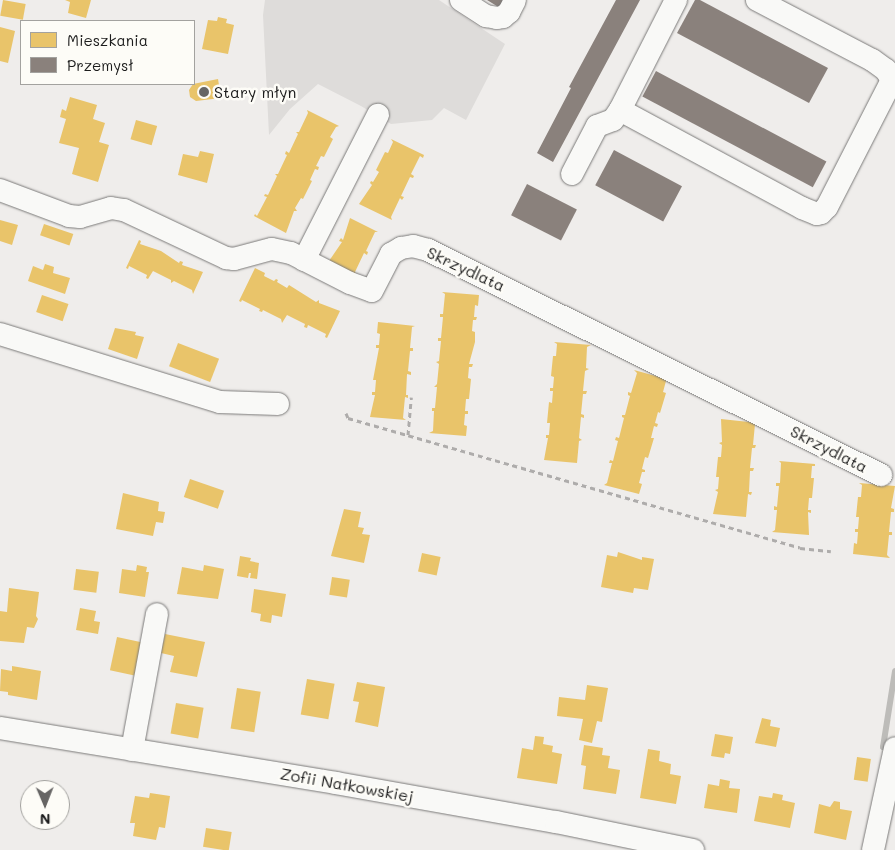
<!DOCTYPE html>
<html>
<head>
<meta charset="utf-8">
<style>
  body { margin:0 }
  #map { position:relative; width:895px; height:850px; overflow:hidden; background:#efedeb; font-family:Mali,sans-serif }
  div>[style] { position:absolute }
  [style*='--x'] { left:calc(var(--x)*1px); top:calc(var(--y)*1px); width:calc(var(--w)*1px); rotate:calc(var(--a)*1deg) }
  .green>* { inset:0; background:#dedcda }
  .homes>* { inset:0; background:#e9c46a; transform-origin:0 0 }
  .industry>* { inset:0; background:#8a817c; transform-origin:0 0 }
  .stream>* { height:6px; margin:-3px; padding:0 3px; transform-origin:3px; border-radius:3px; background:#bdbcb9 }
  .path>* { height:3px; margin-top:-1.5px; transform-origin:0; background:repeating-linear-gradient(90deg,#aeacab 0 5px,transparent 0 9px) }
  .roads { filter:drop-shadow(0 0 1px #7b7a79) drop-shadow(0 0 1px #7b7a79) }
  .minor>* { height:22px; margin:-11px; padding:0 11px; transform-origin:11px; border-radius:11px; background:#f9f9f7 }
  .dots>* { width:14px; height:14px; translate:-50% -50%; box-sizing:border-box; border:2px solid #fdfcf7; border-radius:50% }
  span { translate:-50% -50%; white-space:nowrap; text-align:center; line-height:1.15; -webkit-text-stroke:5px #fdfcf7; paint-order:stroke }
  .poi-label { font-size:16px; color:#1c1c1c }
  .left { translate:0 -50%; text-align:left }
  .street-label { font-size:16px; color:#1c1c1c }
  .legend { position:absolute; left:20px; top:20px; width:175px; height:65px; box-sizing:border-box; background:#fdfcf7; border:1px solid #a3a29f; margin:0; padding:6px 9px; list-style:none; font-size:15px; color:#1c1c1c }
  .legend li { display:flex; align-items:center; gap:10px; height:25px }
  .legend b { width:25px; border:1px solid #a3a29f }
  .north { position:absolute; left:20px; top:780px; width:50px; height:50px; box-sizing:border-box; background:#fdfcf7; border:1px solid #a3a29f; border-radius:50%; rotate:179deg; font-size:14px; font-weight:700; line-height:20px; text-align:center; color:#1c1c1c }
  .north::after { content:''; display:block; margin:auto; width:18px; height:22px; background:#666564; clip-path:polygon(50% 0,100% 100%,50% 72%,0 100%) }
</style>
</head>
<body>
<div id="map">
  <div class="green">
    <i style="clip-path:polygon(265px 0,439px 0,505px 44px,466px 120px,444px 108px,432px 120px,391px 124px,361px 106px,318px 84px,290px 109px,269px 135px,263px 15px)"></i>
  </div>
  <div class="homes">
    <i style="left:3px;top:0;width:23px;height:16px;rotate:10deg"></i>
    <i style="clip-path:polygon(91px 0,86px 18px,68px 13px,70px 2px,65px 0)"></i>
    <i style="clip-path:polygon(218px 17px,227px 19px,226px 23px,234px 25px,228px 54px,202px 49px,208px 20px,217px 21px)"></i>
    <i style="clip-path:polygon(0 27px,15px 31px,8px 63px,0 61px)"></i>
    <i style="clip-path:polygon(218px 79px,221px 98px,196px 101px,190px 97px,189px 90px,193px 84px)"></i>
    <i style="clip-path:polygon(70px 97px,97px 105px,93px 119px,105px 123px,99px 142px,109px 145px,98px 182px,72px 174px,79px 148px,59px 143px,66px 119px,60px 117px,62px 109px,66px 111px)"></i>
    <i style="clip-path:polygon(307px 110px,339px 126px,336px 127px,330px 137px,333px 139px,324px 157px,321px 156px,316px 166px,319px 167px,318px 170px,315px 169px,310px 180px,312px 181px,303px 199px,301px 198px,295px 208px,297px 211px,294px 211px,286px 233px,254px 216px,255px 214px,257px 216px,267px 197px,264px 196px,265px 194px,268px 195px,277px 176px,275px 174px,278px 174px,287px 155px,285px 154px,286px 151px,289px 153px,298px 134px,296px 132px,299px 132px,308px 113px)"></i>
    <i style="left:136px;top:120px;width:22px;height:20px;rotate:16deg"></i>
    <i style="clip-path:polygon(391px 139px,424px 155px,423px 158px,420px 156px,411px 174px,414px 176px,413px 178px,410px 177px,401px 196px,404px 197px,402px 200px,400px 198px,391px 217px,392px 220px,359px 204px,372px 185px,370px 183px,371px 181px,373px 182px,379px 172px,376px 170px,385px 152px,388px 153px,393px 142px)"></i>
    <i style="clip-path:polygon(200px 151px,214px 154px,207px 183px,178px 175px,183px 154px,198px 157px)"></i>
    <i style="clip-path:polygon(350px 218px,378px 232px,375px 232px,366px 251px,368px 252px,367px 255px,364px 253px,355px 272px,357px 275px,329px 261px,342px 242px,339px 241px,341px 238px,343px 240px)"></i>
    <i style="clip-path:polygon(0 220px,18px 225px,12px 245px,0 241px)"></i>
    <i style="left:44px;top:224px;width:31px;height:12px;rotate:19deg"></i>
    <i style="clip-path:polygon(139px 240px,141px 241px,140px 244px,161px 251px,179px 263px,180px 261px,183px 262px,182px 265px,203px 272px,193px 294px,192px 290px,174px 281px,171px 283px,171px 280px,153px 271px,148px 279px,146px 278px,147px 275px,129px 266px,128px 269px,126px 268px)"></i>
    <i style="clip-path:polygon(45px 264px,54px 267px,53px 273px,70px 278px,65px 294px,28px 281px,33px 266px,43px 270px)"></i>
    <i style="clip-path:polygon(255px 268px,265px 273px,264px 276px,274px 281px,276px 279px,278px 280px,277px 282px,287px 288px,289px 285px,316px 302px,319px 300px,319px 303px,340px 311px,327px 338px,325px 337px,326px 334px,308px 325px,307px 328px,304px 327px,305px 324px,287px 315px,282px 323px,281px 319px,263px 310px,262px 312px,259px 311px,260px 309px,242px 300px,241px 302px,239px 301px)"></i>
    <i style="clip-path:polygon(442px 292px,479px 295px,478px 306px,475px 305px,474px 317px,477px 317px,476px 320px,473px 320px,472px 331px,475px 332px,475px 342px,469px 364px,473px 364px,472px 367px,469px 367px,468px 378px,471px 379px,469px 399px,466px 399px,465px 411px,468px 411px,468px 414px,465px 414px,464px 425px,467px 426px,466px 436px,429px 433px,433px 431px,434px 411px,432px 411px,432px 408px,435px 408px,437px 387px,434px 387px,437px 384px,439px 364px,436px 362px,439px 361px,441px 341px,438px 341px,438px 338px,441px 338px,443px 317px,440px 317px,440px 314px,443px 314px,445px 294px)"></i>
    <i style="left:42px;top:295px;width:28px;height:18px;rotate:19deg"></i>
    <i style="clip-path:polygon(378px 322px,415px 326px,412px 327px,410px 348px,413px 348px,413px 351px,410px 351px,408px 371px,411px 372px,411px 375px,407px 374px,406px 395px,408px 395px,408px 398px,405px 397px,403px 418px,406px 420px,370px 417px,375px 395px,372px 395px,372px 392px,375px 392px,376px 380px,373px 380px,379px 348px,376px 348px,376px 345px,379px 345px,380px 334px,377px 333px)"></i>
    <i style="clip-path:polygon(115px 328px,136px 332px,135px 335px,144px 337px,137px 359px,108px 349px)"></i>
    <i style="clip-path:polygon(554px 342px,591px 345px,587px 347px,586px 368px,589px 369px,585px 371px,583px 391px,587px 391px,586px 394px,583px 394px,581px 414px,584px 415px,584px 418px,581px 417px,579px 438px,582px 440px,579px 441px,577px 463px,544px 460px,548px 438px,546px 438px,546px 435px,549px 435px,550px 423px,547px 423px,549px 402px,552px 403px,553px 391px,550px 391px,550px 388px,553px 388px,554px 377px,551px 376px,553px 356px,556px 356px,557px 344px)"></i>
    <i style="left:178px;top:343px;width:44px;height:25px;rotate:21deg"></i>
    <i style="clip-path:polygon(634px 370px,670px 380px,666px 381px,663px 392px,666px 393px,660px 413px,658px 412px,655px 423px,658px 424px,657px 427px,654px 426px,651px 438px,654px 438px,648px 458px,645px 457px,642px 469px,645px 470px,645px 472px,642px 472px,639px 483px,642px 484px,639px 494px,604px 485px,607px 483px,612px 463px,609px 463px,610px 460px,613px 461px,618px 441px,615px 440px,616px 437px,619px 438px,624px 418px,622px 417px,622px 415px,625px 415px,630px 396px,628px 395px,628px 392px,631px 393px,637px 373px)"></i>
    <i style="clip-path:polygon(721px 419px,758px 423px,755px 424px,753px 445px,756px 445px,755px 448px,752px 448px,750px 468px,754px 468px,753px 471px,750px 471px,749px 492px,752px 492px,751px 495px,748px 494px,746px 517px,713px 514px,718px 492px,715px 490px,718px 489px,719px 477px,716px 477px,718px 457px,721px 457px,722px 445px,719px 443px,722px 442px)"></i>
    <i style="clip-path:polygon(779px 461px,815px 464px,815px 466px,812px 466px,811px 478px,814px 478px,812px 498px,809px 498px,808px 510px,811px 510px,811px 513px,808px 512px,809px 535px,772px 532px,775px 530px,777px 510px,774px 510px,774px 506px,777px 507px,779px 486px,776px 486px,776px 483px,780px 483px,781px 463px)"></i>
    <i style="left:190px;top:479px;width:36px;height:19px;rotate:19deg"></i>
    <i style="clip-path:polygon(859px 483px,895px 486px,891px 508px,894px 509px,894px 512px,891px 512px,889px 532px,892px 532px,892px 535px,889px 535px,887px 555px,890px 558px,853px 554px,854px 543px,857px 544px,858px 532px,855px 532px,855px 529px,858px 529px,859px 517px,856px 517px,858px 497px,861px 497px,862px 485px)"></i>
    <i style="clip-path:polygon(123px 493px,159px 502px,158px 511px,165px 512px,163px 523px,156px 522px,153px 536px,116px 529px)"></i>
    <i style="clip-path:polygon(344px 509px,361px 512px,358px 527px,364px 528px,362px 534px,370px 535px,364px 563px,331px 556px)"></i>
    <i style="clip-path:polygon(618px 552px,642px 560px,642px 557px,654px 559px,648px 590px,634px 588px,633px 593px,601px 587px,607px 555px,617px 557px)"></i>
    <i style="left:422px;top:553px;width:19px;height:19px;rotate:12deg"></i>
    <i style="clip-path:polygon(240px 556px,251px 558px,250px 561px,259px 563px,257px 579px,250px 578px,251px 573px,249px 573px,248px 578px,237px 576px)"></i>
    <i style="clip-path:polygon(137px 565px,147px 567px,146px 572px,149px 572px,145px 597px,119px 593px,122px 569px,136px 571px)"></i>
    <i style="clip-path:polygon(204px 565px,224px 569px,218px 599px,177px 594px,182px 567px,203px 571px)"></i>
    <i style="left:76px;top:569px;width:23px;height:21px;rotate:7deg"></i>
    <i style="left:332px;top:577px;width:18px;height:18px;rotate:9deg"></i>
    <i style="clip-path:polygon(9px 588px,39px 592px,36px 616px,38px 619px,34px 628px,27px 627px,24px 643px,0 641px,0 611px,7px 612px)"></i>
    <i style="clip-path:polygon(254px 589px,286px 594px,282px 617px,272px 615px,271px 623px,260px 621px,261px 614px,251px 612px)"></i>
    <i style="clip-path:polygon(80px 608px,96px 611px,94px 621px,100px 622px,98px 634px,76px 630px)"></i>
    <i style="clip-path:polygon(165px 634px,205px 642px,197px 677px,170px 672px,174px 656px,161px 653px)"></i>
    <i style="left:117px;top:637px;width:25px;height:34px;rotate:12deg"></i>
    <i style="clip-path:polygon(12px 666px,41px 671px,37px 700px,8px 695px,8px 692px,0 691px,1px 669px,12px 671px)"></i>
    <i style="left:307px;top:679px;width:28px;height:36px;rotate:10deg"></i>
    <i style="clip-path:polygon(357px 682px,385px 687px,378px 727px,355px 722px,359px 702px,353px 701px)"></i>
    <i style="clip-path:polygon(587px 685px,608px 688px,602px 722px,597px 721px,592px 743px,579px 740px,583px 719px,557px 716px,559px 697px,585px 700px)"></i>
    <i style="left:237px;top:688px;width:24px;height:41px;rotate:9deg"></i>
    <i style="left:176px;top:703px;width:28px;height:31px;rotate:10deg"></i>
    <i style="clip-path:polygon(762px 718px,771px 720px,770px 726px,780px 728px,776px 747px,755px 743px)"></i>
    <i style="clip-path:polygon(715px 734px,733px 737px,730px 754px,725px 753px,724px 758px,711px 756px)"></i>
    <i style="clip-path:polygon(535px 736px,544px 737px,543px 744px,553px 746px,552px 752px,562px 754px,557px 784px,517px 778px,522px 748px,533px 750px)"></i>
    <i style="clip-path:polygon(584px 745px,603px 748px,602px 755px,610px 756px,608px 768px,620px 770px,616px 794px,583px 789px,586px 766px,581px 765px)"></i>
    <i style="clip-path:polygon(648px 749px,660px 751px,659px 761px,671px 764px,670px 774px,681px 776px,676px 804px,640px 798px)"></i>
    <i style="left:857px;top:757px;width:14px;height:23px;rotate:8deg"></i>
    <i style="clip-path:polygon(720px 779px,730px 781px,729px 788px,740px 789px,737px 813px,704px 808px,708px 784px,719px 786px)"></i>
    <i style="clip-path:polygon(150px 793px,170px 796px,165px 828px,159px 827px,156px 840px,133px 836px,135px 823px,130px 823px,135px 796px,149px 798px)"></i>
    <i style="clip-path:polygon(773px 793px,783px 795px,782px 800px,795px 803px,790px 828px,754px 821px,759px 796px,772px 798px)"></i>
    <i style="clip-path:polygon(834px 801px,840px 802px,840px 809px,852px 811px,846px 840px,814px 833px,819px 804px,830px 807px)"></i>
    <i style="left:206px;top:828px;width:26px;height:19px;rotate:9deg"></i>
  </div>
  <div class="industry">
    <i style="clip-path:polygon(487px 0,505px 0,500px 8px)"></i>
    <i style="clip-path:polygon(616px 0,640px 0,553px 162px,537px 153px,571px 88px,569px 87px)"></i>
    <i style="clip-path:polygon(695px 0,700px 0,828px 68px,809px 103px,677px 33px)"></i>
    <i style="left:656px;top:71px;width:193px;height:29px;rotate:28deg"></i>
    <i style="left:614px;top:150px;width:77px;height:40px;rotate:28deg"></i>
    <i style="left:527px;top:184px;width:56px;height:35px;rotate:27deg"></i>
  </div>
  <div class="stream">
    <i style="--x:888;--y:748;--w:5;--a:-169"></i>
    <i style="--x:883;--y:747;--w:77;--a:-81"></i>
  </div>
  <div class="path">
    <i style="--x:346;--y:413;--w:5;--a:68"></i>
    <i style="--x:348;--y:418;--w:470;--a:16"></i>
    <i style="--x:800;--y:548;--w:31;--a:6"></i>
    <i style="--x:408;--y:435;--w:38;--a:-85"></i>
  </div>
  <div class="roads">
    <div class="minor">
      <i style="--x:461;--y:0;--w:30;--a:33"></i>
      <i style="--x:486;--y:16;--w:11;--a:10"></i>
      <i style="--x:497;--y:18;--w:6;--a:-9"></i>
      <i style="--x:503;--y:17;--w:8;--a:-40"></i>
      <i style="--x:509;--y:12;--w:13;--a:-63"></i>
      <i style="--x:676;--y:0;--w:123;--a:117"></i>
      <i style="--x:620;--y:110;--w:207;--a:28.3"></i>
      <i style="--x:802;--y:208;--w:16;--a:22"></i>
      <i style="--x:817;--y:214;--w:4;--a:-14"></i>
      <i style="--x:821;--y:213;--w:8;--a:-45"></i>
      <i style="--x:827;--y:207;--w:143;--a:-62.9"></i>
      <i style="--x:892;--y:80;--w:12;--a:-121"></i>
      <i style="--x:886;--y:70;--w:17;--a:-144"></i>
      <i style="--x:872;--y:60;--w:130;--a:-152.4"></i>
      <i style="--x:572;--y:174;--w:54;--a:-62.5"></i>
      <i style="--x:597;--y:126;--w:17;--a:-21"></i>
      <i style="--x:613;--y:120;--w:12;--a:-55"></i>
      <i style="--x:0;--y:190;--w:74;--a:20.6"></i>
      <i style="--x:69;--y:216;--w:11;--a:5"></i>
      <i style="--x:80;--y:217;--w:32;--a:-16"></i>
      <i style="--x:111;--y:208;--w:13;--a:9"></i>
      <i style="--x:124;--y:210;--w:113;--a:25.2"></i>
      <i style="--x:226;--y:258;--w:8;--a:7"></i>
      <i style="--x:234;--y:259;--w:39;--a:-15"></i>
      <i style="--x:272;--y:249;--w:19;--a:12"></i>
      <i style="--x:291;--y:253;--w:66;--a:27"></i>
      <i style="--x:350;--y:283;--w:23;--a:20"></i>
      <i style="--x:372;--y:291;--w:42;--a:-62.8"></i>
      <i style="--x:391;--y:254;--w:12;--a:-31"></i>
      <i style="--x:401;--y:248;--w:12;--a:-9"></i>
      <i style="--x:413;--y:246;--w:16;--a:15"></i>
      <i style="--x:428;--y:250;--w:506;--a:26.41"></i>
      <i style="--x:304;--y:260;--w:163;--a:-63"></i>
      <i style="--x:0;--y:334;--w:230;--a:17.2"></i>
      <i style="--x:220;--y:402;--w:58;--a:2"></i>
      <i style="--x:0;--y:728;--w:340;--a:9.3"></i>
      <i style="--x:336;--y:783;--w:223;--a:10.1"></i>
      <i style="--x:556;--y:822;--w:140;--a:11.6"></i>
      <i style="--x:132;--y:750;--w:138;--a:-79.6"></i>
      <i style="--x:873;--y:850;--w:104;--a:-77.8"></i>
    </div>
  </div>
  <div class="dots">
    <i style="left:204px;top:92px;background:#666564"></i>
  </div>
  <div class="poi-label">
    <span class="left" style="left:214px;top:92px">Stary młyn</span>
  </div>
  <div class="street-label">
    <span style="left:466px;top:269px;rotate:25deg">Skrzydlata</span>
    <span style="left:829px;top:449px;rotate:27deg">Skrzydlata</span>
    <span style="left:347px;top:785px;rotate:10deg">Zofii Nałkowskiej</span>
  </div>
  <ul class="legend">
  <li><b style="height:14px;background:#e9c46a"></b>Mieszkania</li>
  <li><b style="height:14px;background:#8a817c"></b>Przemysł</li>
  </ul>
  <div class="north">N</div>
</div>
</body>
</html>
